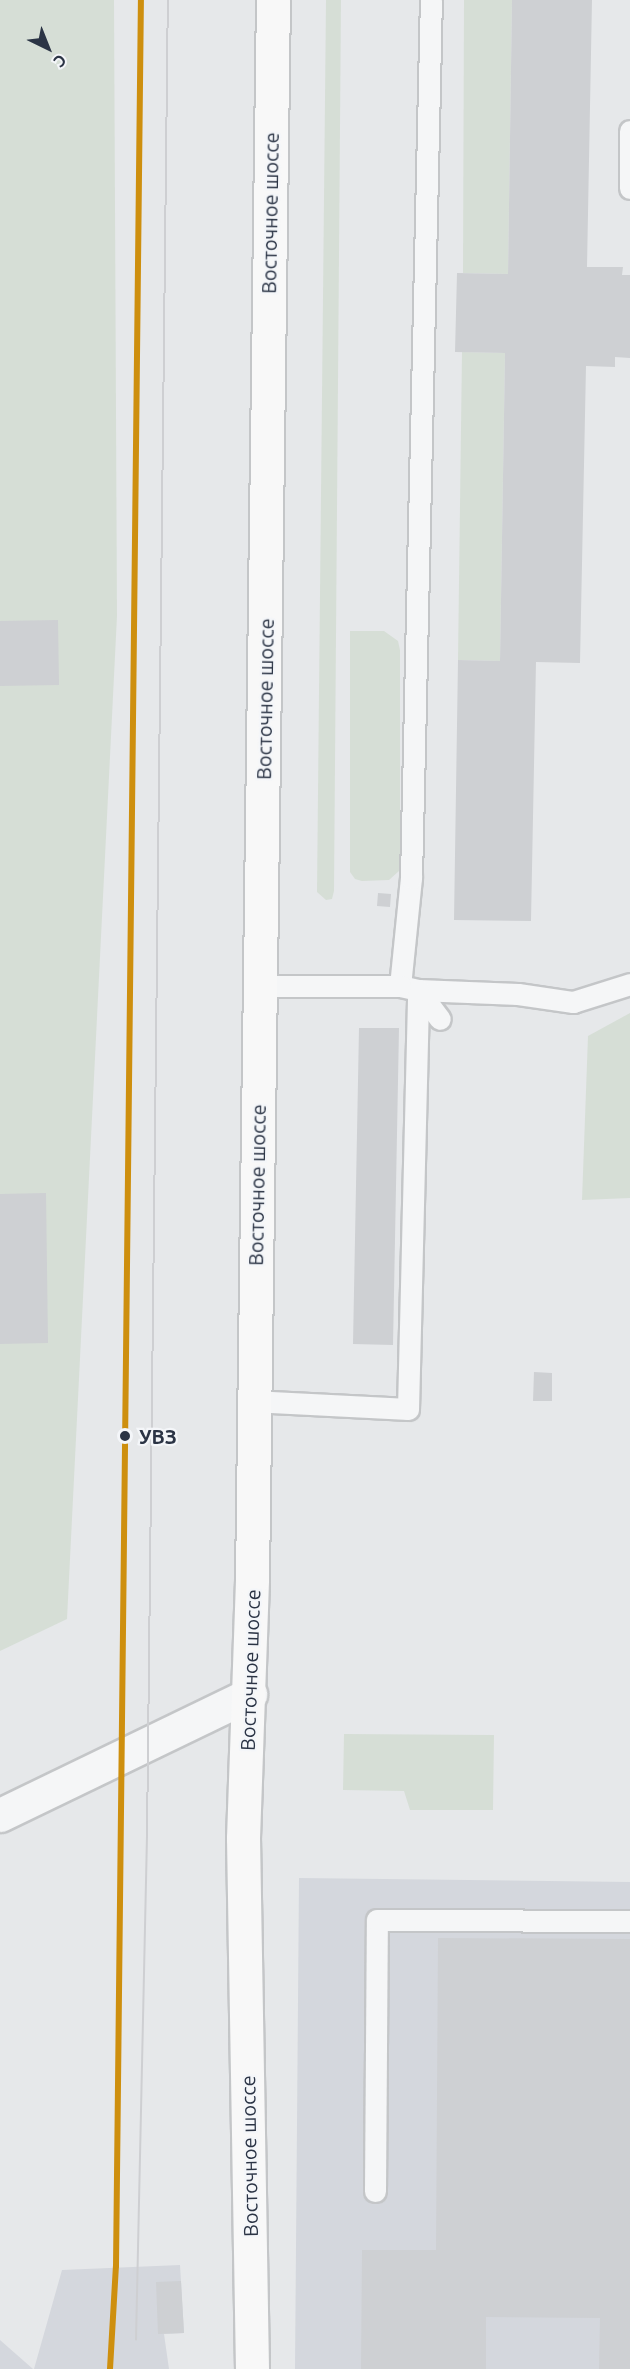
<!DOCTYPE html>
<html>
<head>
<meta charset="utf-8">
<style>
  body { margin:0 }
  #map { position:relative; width:630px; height:2369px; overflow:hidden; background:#e6e8ea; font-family:Ubuntu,sans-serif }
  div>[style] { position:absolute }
  .built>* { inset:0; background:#d4d7dd }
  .green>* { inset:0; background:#d6ded6 }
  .building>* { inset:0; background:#ced0d3 }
  .roads { filter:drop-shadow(2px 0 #c4c6c8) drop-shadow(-2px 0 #c4c6c8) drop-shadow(0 2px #c4c6c8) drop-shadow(0 -2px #c4c6c8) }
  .service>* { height:21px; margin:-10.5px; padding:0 10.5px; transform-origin:10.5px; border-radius:10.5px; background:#f5f6f7 }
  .tertiary>* { height:33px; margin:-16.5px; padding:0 16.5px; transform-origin:16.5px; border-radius:16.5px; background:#f5f6f7 }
  .primary>* { height:33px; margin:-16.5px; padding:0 16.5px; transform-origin:16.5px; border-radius:16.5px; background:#f8f8f8 }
  .tram>* { height:1.5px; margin:-0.75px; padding:0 0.75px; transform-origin:0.75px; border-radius:0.75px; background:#cecfd2 }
  .tram-1>* { height:6px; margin:-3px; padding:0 3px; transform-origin:3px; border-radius:3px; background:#ce8f0e }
  .dots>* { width:16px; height:16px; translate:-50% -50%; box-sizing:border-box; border:3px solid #f4f6f9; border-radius:50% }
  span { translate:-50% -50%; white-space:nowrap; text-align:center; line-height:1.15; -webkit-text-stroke:4.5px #f4f6f9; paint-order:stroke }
  .street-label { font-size:20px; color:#2b3445 }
  .stop-label { font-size:20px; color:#2b3445; font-weight:700 }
  .left { translate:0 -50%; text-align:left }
  .north { position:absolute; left:18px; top:18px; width:60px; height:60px; -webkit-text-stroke:4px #f4f6f9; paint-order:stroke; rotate:137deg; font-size:16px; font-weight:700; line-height:24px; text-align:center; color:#2b3445 }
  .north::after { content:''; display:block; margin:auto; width:21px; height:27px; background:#2b3445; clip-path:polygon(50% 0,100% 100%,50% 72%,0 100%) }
</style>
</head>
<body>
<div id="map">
  <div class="built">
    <div style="clip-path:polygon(299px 1878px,630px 1882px,630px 2369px,295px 2369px)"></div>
    <div style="clip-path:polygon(180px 2265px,184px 2333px,164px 2334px,169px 2369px,34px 2369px,62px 2270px)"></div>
    <div style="clip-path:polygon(0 2340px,33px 2369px,0 2369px)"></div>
  </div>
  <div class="green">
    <div style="clip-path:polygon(0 0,114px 0,117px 616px,67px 1619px,0 1651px)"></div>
    <div style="clip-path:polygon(326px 0,341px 0,334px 891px,332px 899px,326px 900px,317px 892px)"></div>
    <div style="clip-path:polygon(464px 0,512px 0,508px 274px,463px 273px)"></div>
    <div style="clip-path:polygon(462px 352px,505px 353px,500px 661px,458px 660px)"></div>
    <div style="clip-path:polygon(350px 631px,384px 631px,398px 641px,400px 650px,400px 863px,399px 871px,389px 880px,362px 881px,355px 879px,350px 872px)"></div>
    <div style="clip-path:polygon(630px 1013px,630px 1198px,582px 1200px,588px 1036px)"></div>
    <div style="clip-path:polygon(344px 1734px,494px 1735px,493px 1810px,410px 1810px,404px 1791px,343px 1790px)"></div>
  </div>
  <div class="building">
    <div style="clip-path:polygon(512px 0,592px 0,587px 267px,623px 267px,622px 275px,630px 275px,630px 358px,615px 357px,615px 367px,586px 366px,580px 663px,536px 662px,531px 921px,454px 920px,458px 660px,500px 661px,505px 353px,455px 352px,457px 273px,508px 274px)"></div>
    <div style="clip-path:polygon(58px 620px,59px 685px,0 686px,0 621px)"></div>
    <div style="clip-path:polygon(378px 893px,391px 894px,390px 907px,377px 906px)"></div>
    <div style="clip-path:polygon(359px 1028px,399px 1028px,393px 1345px,353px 1344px)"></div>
    <div style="clip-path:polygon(46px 1193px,48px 1343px,0 1344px,0 1194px)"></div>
    <div style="clip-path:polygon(534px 1372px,552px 1373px,552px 1401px,533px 1401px)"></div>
    <div style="clip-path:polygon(438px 1938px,630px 1939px,630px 2369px,599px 2369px,600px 2318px,486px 2317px,486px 2369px,361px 2369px,362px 2250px,436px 2250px)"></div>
    <div style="clip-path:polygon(181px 2281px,184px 2333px,158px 2334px,156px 2282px)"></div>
  </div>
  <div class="roads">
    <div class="service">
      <div style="left:630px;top:131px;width:57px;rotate:90deg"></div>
      <div style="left:400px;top:986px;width:109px;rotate:-84.2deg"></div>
      <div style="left:411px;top:878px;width:878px;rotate:-88.7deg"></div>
      <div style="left:418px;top:990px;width:100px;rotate:2.3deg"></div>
      <div style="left:518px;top:994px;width:56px;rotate:8.3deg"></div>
      <div style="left:573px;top:1002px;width:60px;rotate:-17.5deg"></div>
      <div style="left:418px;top:990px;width:36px;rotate:53deg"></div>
      <div style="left:252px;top:1401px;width:156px;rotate:2.9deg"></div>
      <div style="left:408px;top:1409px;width:419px;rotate:-88.6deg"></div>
      <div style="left:418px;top:990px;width:18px;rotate:-167deg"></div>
      <div style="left:400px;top:986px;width:138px;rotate:180deg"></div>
      <div style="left:375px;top:2191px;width:271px;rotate:-89.6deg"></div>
      <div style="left:377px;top:1920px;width:253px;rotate:0.2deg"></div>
    </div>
    <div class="tertiary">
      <div style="left:0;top:1815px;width:278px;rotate:-25.8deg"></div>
    </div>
    <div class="primary">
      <div style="left:252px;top:2369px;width:531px;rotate:-90.97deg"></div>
      <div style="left:243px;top:1838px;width:259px;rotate:-88deg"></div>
      <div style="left:252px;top:1579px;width:1579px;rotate:-89.24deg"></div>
    </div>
  </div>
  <div class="tram">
    <div style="left:136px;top:2340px;width:503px;rotate:-88.75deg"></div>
    <div style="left:147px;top:1837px;width:1837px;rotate:-89.35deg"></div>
  </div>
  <div class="tram-1">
    <div style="left:110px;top:2369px;width:103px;rotate:-86.7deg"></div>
    <div style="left:116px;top:2266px;width:2266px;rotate:-89.37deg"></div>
  </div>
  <div class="dots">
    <div style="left:125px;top:1436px;background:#2b3445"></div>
  </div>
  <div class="street-label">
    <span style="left:270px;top:213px;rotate:-89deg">Восточное шоссе</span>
    <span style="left:265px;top:699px;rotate:-89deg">Восточное шоссе</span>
    <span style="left:257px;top:1185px;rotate:-89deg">Восточное шоссе</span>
    <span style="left:250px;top:1670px;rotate:-88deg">Восточное шоссе</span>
    <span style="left:249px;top:2156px;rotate:-91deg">Восточное шоссе</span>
  </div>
  <div class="stop-label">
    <span class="left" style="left:139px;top:1436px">УВЗ</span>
  </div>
  <div class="north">С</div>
</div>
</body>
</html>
